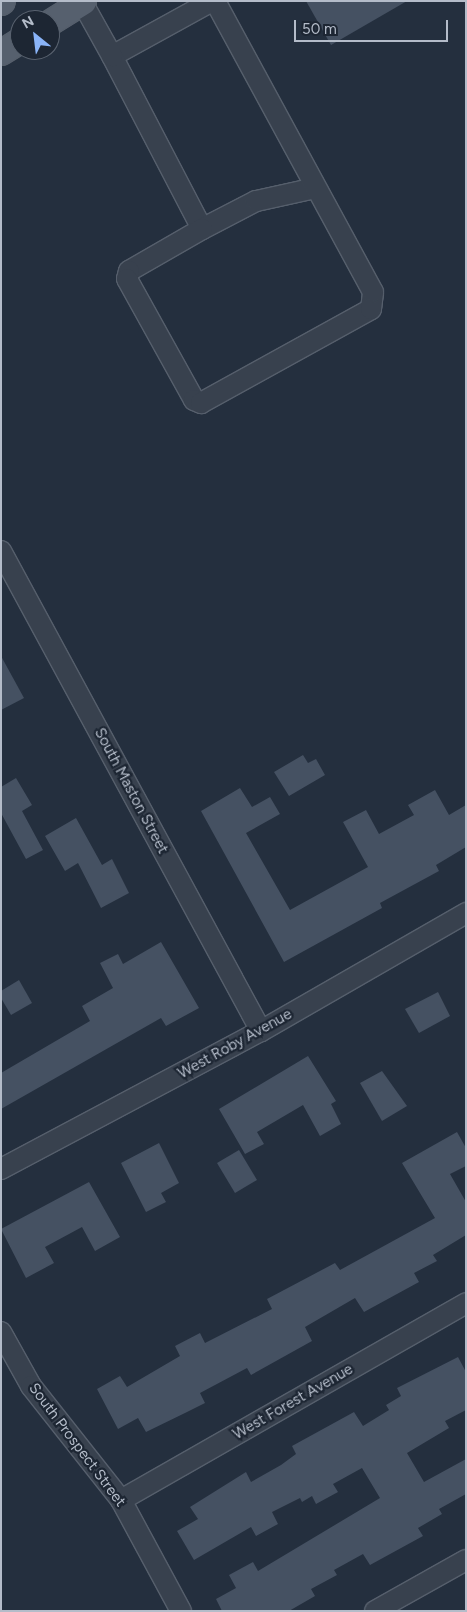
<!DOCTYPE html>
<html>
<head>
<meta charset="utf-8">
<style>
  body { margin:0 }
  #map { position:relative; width:467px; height:1612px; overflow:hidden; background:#242f3e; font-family:Figtree,sans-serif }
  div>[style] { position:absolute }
  .building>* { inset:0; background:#455162 }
  .roads { filter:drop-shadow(1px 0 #565f6c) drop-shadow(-1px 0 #565f6c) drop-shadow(0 1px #565f6c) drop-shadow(0 -1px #565f6c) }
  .minor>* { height:20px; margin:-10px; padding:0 10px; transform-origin:10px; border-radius:10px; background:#38414e }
  .major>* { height:25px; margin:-12.5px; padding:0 12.5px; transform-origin:12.5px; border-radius:12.5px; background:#56606e }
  span { translate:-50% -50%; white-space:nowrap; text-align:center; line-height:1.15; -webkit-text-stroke:4.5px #1d2633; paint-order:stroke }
  .street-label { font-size:15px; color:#b4bcc9 }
  .frame { position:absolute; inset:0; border:2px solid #b4bcc9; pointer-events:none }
  .north { position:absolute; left:10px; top:10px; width:50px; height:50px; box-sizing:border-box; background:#1d2633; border:1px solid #59626f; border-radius:50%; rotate:331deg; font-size:14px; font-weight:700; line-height:20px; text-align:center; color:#b4bcc9 }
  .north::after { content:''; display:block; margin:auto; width:18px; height:22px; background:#8ab4f8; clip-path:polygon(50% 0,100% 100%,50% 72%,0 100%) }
  .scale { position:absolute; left:294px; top:20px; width:154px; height:22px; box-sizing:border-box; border:2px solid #b4bcc9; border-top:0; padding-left:6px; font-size:15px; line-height:18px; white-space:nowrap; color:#b4bcc9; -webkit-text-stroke:4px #1d2633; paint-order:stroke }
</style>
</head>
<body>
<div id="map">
  <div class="building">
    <div style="clip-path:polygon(306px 1px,407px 1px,331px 45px)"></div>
    <div style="clip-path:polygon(1px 656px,24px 698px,1px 710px)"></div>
    <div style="clip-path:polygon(303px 755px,308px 763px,316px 759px,325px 775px,289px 796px,274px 772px)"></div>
    <div style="clip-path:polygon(16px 778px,32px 805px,22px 811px,43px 850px,26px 859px,1px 813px,1px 787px)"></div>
    <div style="clip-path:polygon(240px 788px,252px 807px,270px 797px,280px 814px,246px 833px,290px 910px,368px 867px,343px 822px,366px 810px,379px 834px,414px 815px,408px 805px,435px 790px,449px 815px,466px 805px,466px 847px,436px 865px,439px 871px,380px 903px,382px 908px,284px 962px,201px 811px)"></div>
    <div style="clip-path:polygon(76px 818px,102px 865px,112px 859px,129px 893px,101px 908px,78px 863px,65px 871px,45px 836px)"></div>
    <div style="clip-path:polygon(161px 942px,199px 1008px,166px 1026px,161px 1018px,1px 1109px,1px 1073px,90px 1021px,82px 1006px,113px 988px,100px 963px,118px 954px,123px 964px)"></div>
    <div style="clip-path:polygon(19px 980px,32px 1003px,11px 1015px,1px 998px,1px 991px)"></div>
    <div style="clip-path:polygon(438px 992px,450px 1016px,419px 1033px,405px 1009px)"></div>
    <div style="clip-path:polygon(308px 1056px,336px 1101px,331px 1104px,341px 1124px,320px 1136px,303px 1105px,257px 1132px,264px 1144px,245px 1154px,219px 1109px)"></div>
    <div style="clip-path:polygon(382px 1071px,407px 1106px,382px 1121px,360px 1083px)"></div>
    <div style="clip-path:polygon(457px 1132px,466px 1148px,466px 1166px,450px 1174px,466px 1202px,466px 1235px,433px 1255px,437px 1261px,414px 1273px,419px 1282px,364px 1312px,355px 1298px,305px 1327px,312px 1341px,251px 1375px,247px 1368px,200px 1393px,205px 1403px,185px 1413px,146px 1432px,138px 1418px,118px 1429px,97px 1389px,120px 1376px,127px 1387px,180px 1356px,175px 1346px,200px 1333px,205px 1343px,272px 1309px,267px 1299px,335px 1263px,340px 1270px,435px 1218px,402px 1163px)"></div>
    <div style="clip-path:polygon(159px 1143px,179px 1183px,161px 1193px,166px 1202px,146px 1212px,121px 1163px)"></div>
    <div style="clip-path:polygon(239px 1150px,257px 1180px,235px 1193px,217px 1163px)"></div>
    <div style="clip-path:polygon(89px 1182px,120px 1237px,95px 1251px,82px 1227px,45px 1247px,54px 1263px,26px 1278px,1px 1229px)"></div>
    <div style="clip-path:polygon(458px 1357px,466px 1372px,466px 1410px,445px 1421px,449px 1428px,407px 1453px,424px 1482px,466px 1459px,466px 1494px,439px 1509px,442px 1514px,418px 1528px,423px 1536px,370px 1565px,363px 1554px,334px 1570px,337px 1575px,311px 1589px,315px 1596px,289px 1611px,222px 1611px,216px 1599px,236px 1588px,229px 1575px,253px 1562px,258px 1571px,380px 1498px,362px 1468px,333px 1484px,338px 1492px,316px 1504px,312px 1496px,302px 1502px,300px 1498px,272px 1512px,278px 1524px,256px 1536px,251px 1527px,194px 1560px,177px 1531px,198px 1519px,190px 1507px,246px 1472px,251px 1482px,281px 1465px,296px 1454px,292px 1446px,354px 1412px,363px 1426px,389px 1410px,386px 1405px,401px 1396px,397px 1388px)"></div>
  </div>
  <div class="roads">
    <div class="minor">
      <div style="left:212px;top:1px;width:114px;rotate:151.2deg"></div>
      <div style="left:112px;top:56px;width:195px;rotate:62.5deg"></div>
      <div style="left:202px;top:229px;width:61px;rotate:-27.4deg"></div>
      <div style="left:256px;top:201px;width:60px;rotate:-12.4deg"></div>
      <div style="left:82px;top:2px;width:62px;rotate:60.9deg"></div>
      <div style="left:202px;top:229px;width:84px;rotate:150.1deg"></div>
      <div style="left:129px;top:271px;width:8px;rotate:104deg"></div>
      <div style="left:127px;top:279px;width:138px;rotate:61deg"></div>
      <div style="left:194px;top:400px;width:8px;rotate:23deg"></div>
      <div style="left:201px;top:403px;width:194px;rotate:-28.9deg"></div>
      <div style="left:371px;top:309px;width:17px;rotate:-83deg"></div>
      <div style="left:373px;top:292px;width:331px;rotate:-118.5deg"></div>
      <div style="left:1px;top:551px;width:546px;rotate:61.56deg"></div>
      <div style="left:1px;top:1169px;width:294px;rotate:-28deg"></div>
      <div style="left:261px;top:1031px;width:237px;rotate:-29.9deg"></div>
      <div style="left:1px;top:1332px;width:62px;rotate:60.9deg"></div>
      <div style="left:31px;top:1386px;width:145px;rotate:51.7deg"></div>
      <div style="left:121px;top:1500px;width:126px;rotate:61.6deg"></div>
      <div style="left:121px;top:1500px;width:397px;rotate:-29.7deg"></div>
      <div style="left:375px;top:1611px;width:104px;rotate:-29.3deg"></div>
    </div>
    <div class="major">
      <div style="left:1px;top:2px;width:1px;rotate:-45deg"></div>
      <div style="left:50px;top:22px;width:39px;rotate:-32deg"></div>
      <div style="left:1px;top:52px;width:22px;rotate:-32deg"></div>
    </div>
  </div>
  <div class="street-label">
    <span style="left:131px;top:791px;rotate:62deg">South Maston Street</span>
    <span style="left:235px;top:1044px;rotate:-29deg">West Roby Avenue</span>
    <span style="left:293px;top:1402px;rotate:-30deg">West Forest Avenue</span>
    <span style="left:77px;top:1445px;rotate:53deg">South Prospect Street</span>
  </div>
  <div class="frame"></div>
  <div class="north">N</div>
  <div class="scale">50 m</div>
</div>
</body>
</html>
